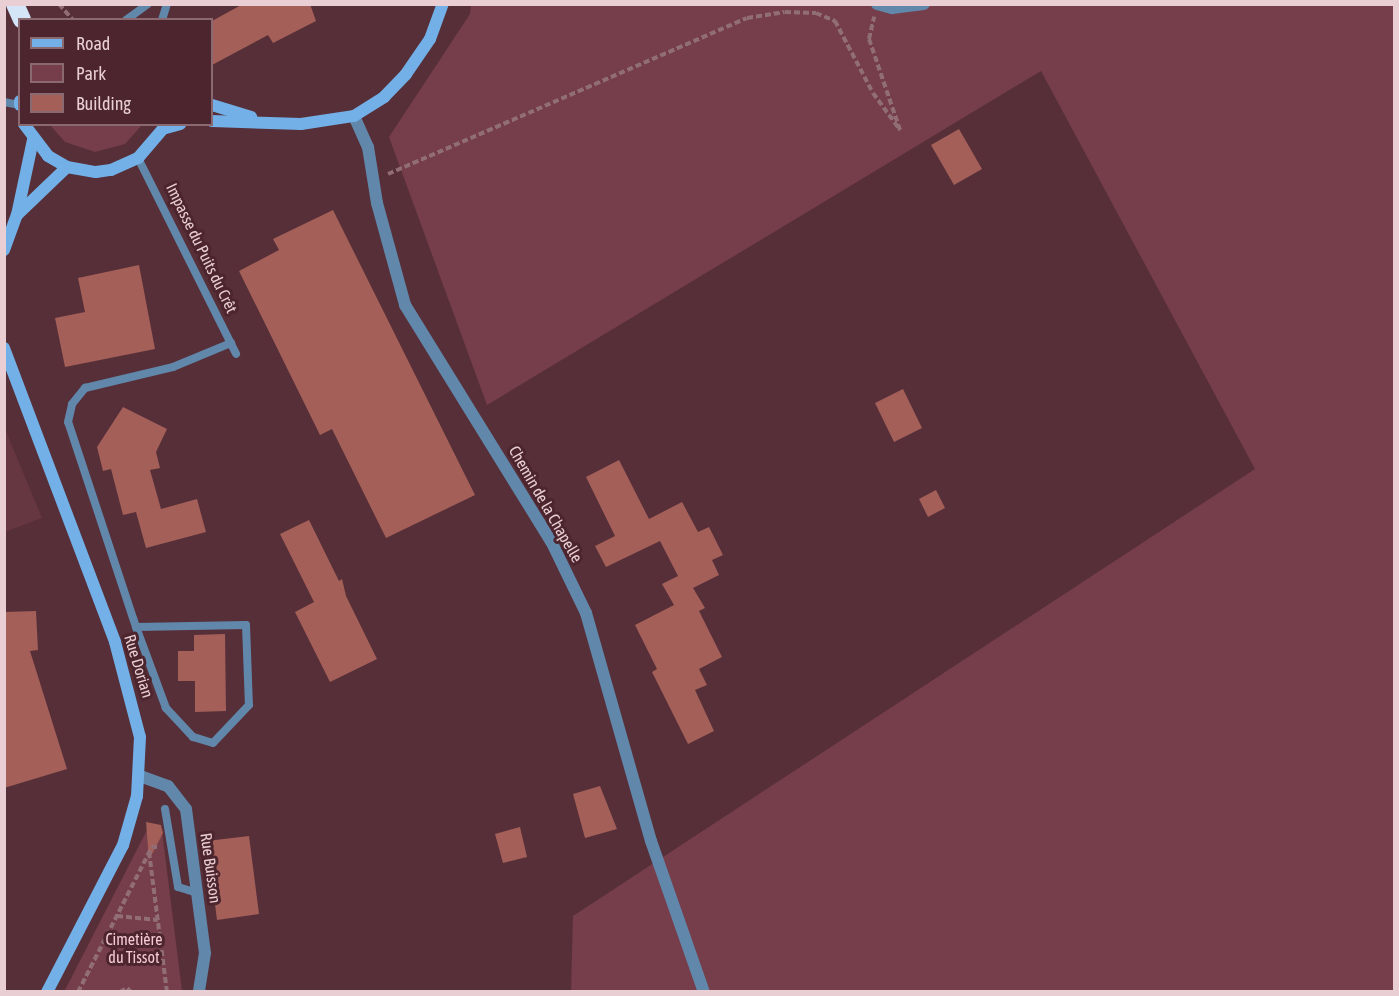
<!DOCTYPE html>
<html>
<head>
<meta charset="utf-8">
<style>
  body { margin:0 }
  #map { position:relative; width:1399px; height:996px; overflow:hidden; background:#572f38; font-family:"Asap Condensed",sans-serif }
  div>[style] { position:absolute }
  .built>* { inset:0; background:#663641 }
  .green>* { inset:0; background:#753e4a }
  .building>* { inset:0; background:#a35f58 }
  .path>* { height:4px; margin-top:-2px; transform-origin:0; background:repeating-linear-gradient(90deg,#916e75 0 6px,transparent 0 9px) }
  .lane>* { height:8px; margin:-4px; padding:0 4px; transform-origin:4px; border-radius:4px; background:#6187aa }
  .street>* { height:12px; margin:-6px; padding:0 6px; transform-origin:6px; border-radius:6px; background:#6187aa }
  .secondary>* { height:12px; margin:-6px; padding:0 6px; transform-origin:6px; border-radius:6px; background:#72b0e7 }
  .highway>* { height:18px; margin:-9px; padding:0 9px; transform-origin:9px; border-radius:9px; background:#d3e5f6 }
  span { translate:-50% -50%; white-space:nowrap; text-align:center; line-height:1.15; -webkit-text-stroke:6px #4c252e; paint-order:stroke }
  .street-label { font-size:16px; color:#e9cfd3 }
  .park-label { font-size:16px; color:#f5ccd3 }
  .frame { position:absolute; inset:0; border:6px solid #e9cfd3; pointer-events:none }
  .legend { position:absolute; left:18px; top:18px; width:195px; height:108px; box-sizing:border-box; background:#4c252e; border:2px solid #8b6970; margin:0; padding:8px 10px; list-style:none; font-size:18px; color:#e9cfd3 }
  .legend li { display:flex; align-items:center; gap:12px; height:30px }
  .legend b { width:30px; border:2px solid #8b6970 }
</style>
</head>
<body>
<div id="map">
  <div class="built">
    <div style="clip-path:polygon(5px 429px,42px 518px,5px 532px,4px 532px)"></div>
  </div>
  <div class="green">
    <div style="clip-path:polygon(471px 5px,1394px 5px,1394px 991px,571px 991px,573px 916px,1255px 469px,1041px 71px,487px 405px,389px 137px,470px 14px)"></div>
    <div style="clip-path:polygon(50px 125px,142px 125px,125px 144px,95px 152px,65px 142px)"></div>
    <div style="clip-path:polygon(147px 830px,162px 831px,182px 991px,64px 992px)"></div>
  </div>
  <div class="building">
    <div style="clip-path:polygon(243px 4px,310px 4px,316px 21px,273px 43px,268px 35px,212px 65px,212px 21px)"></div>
    <div style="clip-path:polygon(959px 129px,982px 169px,954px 185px,931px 145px)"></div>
    <div style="clip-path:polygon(333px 210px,475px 495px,386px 538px,332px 429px,320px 435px,239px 271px,279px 250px,273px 239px)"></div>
    <div style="clip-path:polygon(139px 265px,155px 349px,65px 367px,55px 318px,85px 312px,78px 278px)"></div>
    <div style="clip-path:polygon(903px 389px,922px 428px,894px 442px,875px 403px)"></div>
    <div style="clip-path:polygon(123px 407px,167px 429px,156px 452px,160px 468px,150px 470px,161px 509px,197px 499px,206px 532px,146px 548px,136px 512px,123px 515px,111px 469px,103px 471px,97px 447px)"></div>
    <div style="clip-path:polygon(619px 460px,649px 519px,682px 502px,698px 532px,709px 527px,723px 555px,712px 560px,719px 575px,693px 588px,705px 608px,699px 611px,722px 657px,699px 669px,707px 685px,695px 690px,714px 731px,688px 744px,652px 672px,657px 669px,635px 625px,674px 605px,662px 584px,678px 576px,660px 541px,606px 567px,595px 546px,615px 536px,586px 477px)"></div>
    <div style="clip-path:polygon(936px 490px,945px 508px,928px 517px,919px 499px)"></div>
    <div style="clip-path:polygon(309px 520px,339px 581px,342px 579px,346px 596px,377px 659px,330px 682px,295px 612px,314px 602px,280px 534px)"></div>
    <div style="clip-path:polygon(36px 611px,38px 650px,30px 651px,67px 769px,4px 788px,4px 612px)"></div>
    <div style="clip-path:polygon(225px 634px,226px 711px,195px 712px,195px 681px,178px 681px,178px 651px,194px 651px,194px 635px)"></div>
    <div style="clip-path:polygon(600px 786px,617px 829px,585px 838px,573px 794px)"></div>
    <div style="clip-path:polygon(146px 822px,161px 825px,163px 833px,149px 860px)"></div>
    <div style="clip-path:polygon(520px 827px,527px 857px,503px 863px,495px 834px)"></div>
    <div style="clip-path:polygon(249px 836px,259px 914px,217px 920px,207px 841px)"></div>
  </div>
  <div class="path">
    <div style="left:59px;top:4px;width:21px;rotate:49deg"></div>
    <div style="left:388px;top:174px;width:391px;rotate:-23.5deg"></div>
    <div style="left:747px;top:18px;width:38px;rotate:-9deg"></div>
    <div style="left:785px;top:12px;width:31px;rotate:2deg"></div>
    <div style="left:816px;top:13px;width:21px;rotate:23deg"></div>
    <div style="left:835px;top:21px;width:81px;rotate:62.2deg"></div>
    <div style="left:873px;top:93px;width:46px;rotate:53.9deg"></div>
    <div style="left:900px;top:130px;width:96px;rotate:-108.8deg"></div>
    <div style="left:869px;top:39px;width:23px;rotate:-77deg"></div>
    <div style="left:149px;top:852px;width:141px;rotate:82.7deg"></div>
    <div style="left:117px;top:916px;width:41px;rotate:5.6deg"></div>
    <div style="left:78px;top:992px;width:163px;rotate:-63deg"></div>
    <div style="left:152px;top:847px;width:5px"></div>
    <div style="left:120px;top:992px;width:8px;rotate:-30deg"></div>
    <div style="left:127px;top:988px;width:6px;rotate:45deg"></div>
  </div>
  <div class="lane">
    <div style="left:126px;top:20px;width:27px;rotate:-36deg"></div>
    <div style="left:162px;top:20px;width:17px;rotate:-73deg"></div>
    <div style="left:4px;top:102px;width:15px;rotate:11deg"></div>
    <div style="left:138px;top:158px;width:219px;rotate:63.4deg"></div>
    <div style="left:136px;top:627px;width:110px;rotate:-1deg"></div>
    <div style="left:246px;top:625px;width:80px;rotate:87.9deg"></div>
    <div style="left:249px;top:705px;width:52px;rotate:133.5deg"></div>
    <div style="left:213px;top:743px;width:21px;rotate:-163deg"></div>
    <div style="left:193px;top:737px;width:40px;rotate:-133deg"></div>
    <div style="left:166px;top:708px;width:86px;rotate:-110.3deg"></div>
    <div style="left:136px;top:627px;width:9px;rotate:-108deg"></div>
    <div style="left:133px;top:618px;width:206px;rotate:-108.3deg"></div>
    <div style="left:68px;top:422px;width:18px;rotate:-77deg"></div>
    <div style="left:72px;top:404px;width:21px;rotate:-51deg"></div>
    <div style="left:85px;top:388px;width:90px;rotate:-13.4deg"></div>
    <div style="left:173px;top:367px;width:63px;rotate:-22.5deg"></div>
    <div style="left:165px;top:809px;width:79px;rotate:80.5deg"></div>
    <div style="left:178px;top:887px;width:21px;rotate:17deg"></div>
  </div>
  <div class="street">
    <div style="left:877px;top:4px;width:16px;rotate:15deg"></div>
    <div style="left:892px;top:8px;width:32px;rotate:-7deg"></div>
    <div style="left:354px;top:116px;width:34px;rotate:66deg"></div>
    <div style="left:368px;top:147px;width:57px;rotate:80.9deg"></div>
    <div style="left:377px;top:203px;width:106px;rotate:74.6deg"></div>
    <div style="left:405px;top:305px;width:278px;rotate:58.3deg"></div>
    <div style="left:551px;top:541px;width:80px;rotate:64.1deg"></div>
    <div style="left:586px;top:613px;width:237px;rotate:74.1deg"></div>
    <div style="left:651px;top:841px;width:160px;rotate:70.7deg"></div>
    <div style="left:140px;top:776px;width:30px;rotate:20deg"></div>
    <div style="left:168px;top:786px;width:29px;rotate:52deg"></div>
    <div style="left:186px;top:809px;width:145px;rotate:82.5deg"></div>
    <div style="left:205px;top:953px;width:39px;rotate:99deg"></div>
  </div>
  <div class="secondary">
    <div style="left:20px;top:101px;width:4px;rotate:90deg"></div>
    <div style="left:212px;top:105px;width:41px;rotate:17.1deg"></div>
    <div style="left:212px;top:121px;width:89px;rotate:1.9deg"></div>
    <div style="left:301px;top:124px;width:54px;rotate:-8.6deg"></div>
    <div style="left:354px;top:116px;width:36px;rotate:-32deg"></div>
    <div style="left:384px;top:97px;width:32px;rotate:-46deg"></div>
    <div style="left:406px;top:74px;width:42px;rotate:-55.6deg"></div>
    <div style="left:430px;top:39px;width:37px;rotate:-70deg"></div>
    <div style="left:24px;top:124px;width:40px;rotate:53deg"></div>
    <div style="left:48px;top:156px;width:22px;rotate:30deg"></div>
    <div style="left:67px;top:167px;width:29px;rotate:10deg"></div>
    <div style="left:96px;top:172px;width:15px;rotate:-8deg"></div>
    <div style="left:111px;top:170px;width:30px;rotate:-24deg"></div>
    <div style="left:138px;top:158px;width:45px;rotate:-49.5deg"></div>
    <div style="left:166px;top:128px;width:15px;rotate:-16deg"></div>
    <div style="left:17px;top:215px;width:69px;rotate:-43.8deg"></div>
    <div style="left:4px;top:250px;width:37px;rotate:-70deg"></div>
    <div style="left:17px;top:215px;width:77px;rotate:-78deg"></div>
    <div style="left:4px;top:348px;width:314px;rotate:69.3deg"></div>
    <div style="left:115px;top:642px;width:98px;rotate:75.3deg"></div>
    <div style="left:140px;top:737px;width:59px;rotate:92.9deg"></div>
    <div style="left:137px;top:796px;width:51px;rotate:105.9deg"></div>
    <div style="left:123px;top:845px;width:165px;rotate:117.3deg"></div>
  </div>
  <div class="highway">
    <div style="left:15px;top:4px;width:17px;rotate:66deg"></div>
  </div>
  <div class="street-label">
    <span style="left:202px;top:248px;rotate:64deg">Impasse du Puits du Crêt</span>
    <span style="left:546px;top:504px;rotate:60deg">Chemin de la Chapelle</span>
    <span style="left:139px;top:666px;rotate:73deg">Rue Dorian</span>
    <span style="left:211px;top:868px;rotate:82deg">Rue Buisson</span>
  </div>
  <div class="park-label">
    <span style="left:134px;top:948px">Cimetière<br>du Tissot</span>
  </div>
  <div class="frame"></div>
  <ul class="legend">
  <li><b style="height:8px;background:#72b0e7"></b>Road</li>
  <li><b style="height:16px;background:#753e4a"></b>Park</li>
  <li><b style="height:16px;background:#a35f58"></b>Building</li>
  </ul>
</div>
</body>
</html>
